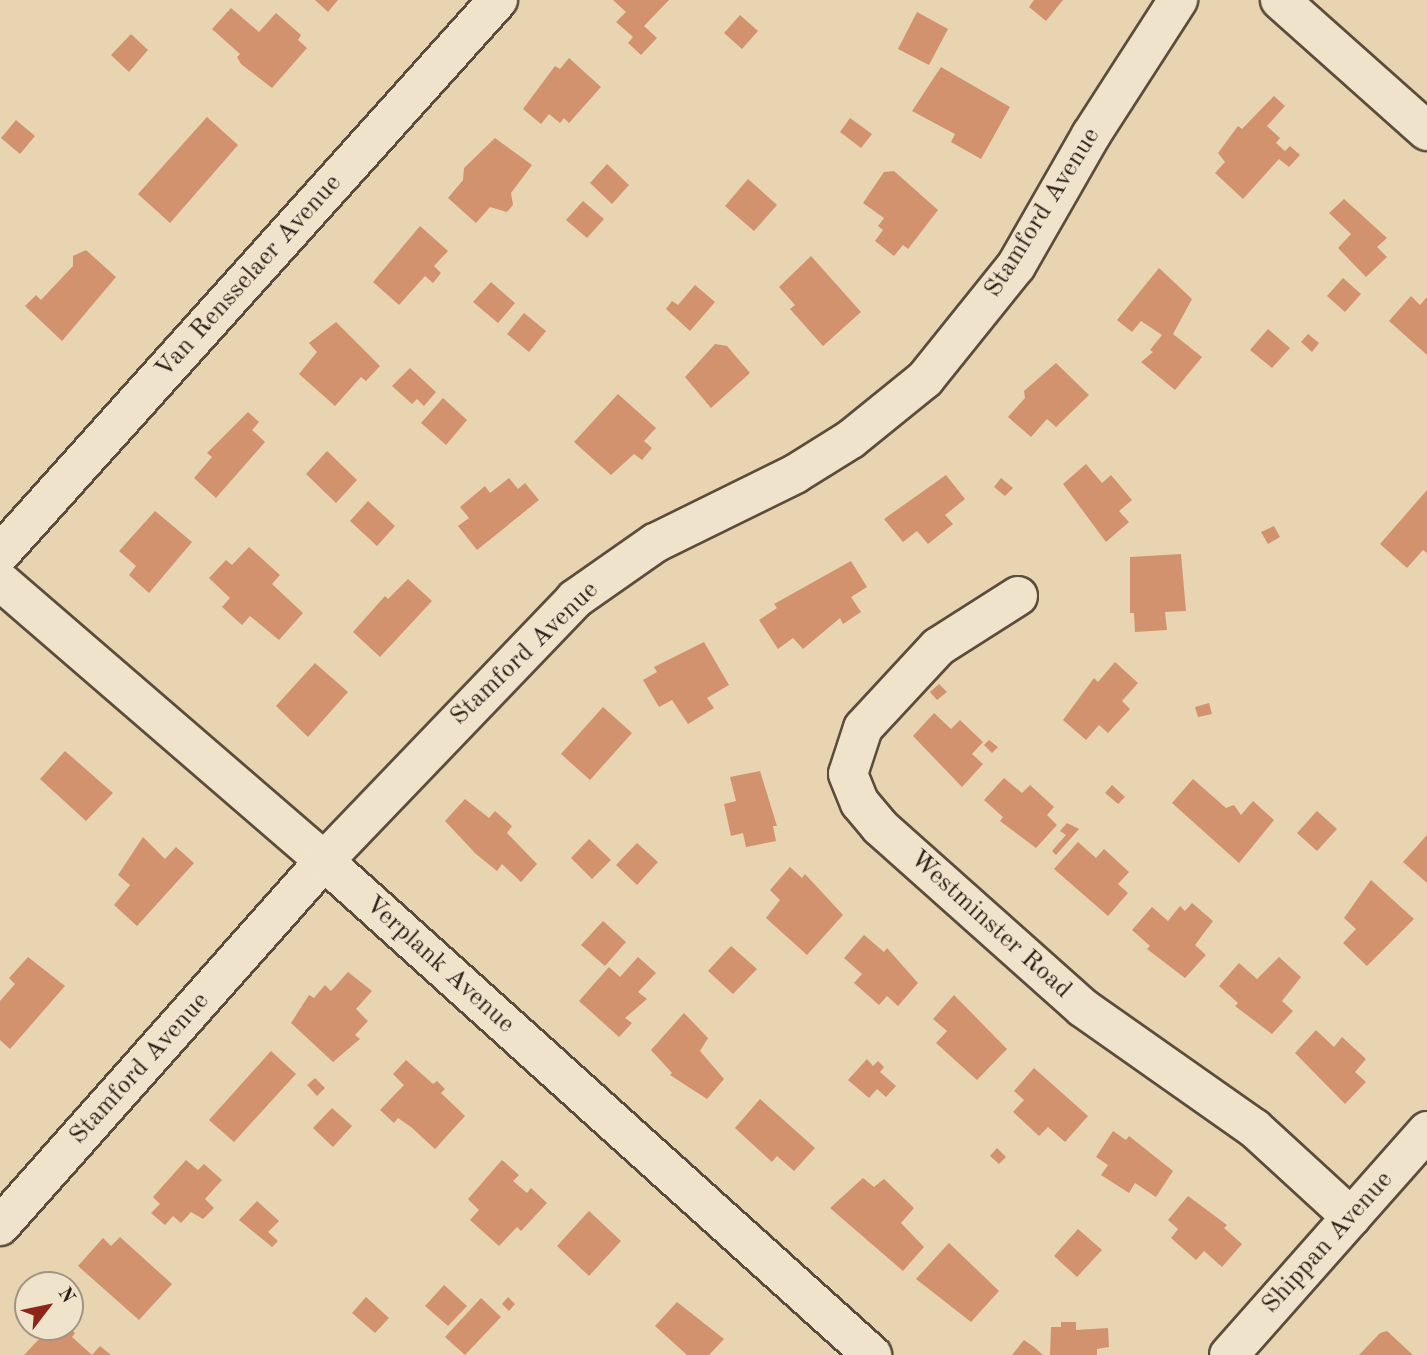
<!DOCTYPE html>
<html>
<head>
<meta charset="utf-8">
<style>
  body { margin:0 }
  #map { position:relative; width:1427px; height:1355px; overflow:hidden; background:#e8d4b1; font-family:"Old Standard TT",serif }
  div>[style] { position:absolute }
  .building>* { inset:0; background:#d2926e }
  .roads { filter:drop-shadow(2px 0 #5c4c3b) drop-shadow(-2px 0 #5c4c3b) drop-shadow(0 2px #5c4c3b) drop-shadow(0 -2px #5c4c3b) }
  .minor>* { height:38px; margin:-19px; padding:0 19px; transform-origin:19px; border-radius:19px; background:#f0e3cc }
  span { translate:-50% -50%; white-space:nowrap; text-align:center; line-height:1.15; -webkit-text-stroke:5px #f0e3cc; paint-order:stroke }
  .street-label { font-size:26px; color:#2d1e14 }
  .north { position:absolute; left:14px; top:1271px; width:70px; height:70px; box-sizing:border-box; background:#f0e3cc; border:2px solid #a29482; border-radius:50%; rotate:58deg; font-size:19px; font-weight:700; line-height:28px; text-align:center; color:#2d1e14 }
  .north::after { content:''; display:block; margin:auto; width:24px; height:32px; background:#8f2418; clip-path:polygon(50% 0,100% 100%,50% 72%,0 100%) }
</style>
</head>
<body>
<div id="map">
  <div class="building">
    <div style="clip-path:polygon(315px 0,338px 0,328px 12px)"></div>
    <div style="clip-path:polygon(613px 0,669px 0,644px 26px,657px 38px,641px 55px,628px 43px,633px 37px,616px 22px,626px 12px)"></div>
    <div style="clip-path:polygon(1034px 0,1063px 0,1046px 21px,1029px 7px)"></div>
    <div style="clip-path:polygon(231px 8px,259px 32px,276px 13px,301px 35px,298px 40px,307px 48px,272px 88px,241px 64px,237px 57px,240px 54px,212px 29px)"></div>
    <div style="clip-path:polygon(917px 12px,948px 29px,929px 65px,898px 49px)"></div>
    <div style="clip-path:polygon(740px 15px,758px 31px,742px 49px,724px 33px)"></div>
    <div style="clip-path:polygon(131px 34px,148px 50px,129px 72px,111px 55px)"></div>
    <div style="clip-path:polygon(569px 58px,601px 87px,569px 123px,564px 118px,560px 123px,549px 114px,541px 124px,523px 109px,555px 66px,560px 69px)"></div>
    <div style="clip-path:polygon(941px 67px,1010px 107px,981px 159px,951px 142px,955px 134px,912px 111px)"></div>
    <div style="clip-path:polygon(1274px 96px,1285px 106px,1267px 126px,1280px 138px,1276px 143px,1285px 151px,1290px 146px,1300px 155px,1289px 167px,1279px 159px,1243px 199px,1215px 173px,1225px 162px,1218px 153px,1238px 126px,1242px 129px)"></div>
    <div style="clip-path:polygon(207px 117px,238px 145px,170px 223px,138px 194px)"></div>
    <div style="clip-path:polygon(850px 118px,872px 134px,861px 148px,840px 132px)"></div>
    <div style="clip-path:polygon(16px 120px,35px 136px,20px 154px,1px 138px)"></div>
    <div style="clip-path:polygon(495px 138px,532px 165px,511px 193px,513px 205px,507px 212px,490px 207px,476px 223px,448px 198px,463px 180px,464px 168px)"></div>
    <div style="clip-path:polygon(607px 164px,629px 185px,612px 204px,590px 183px)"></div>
    <div style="clip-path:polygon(894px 171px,938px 210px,908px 249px,903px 245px,894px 256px,875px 241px,883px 230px,878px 226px,884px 218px,863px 203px,884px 172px)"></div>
    <div style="clip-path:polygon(748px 179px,777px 205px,754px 231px,725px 206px)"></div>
    <div style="clip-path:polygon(1344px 199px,1387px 238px,1377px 247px,1387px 257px,1366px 277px,1338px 248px,1351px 234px,1329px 213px)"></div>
    <div style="clip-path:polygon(583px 201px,604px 219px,587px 238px,566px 220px)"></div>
    <div style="clip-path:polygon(420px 226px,448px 251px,434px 266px,441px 273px,433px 283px,425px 276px,399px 305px,373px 282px)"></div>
    <div style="clip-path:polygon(86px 250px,116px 277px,62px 341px,25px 306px,36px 295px,41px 300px,73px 266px,73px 256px)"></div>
    <div style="clip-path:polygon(811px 256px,861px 312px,823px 346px,790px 309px,795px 305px,779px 287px)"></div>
    <div style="clip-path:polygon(1159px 268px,1192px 299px,1173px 334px,1202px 357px,1175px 390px,1141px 362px,1153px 352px,1150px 350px,1162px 335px,1141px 321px,1132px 332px,1117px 320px)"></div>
    <div style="clip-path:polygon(1343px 278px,1361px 294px,1345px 312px,1327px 296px)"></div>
    <div style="clip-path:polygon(491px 282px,515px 303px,498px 323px,473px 302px)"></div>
    <div style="clip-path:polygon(695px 285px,715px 302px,690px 331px,666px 309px,672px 301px,678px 305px)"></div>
    <div style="clip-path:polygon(1411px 296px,1420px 305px,1427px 297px,1427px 355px,1389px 321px)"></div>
    <div style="clip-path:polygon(524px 313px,546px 331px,529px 352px,507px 334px)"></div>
    <div style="clip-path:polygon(336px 322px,380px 366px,366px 381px,361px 377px,335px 406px,299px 374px,317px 352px,309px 343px)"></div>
    <div style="clip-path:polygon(1268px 329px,1290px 348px,1272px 368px,1250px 350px)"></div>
    <div style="clip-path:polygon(1308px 334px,1319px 343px,1312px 352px,1301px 342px)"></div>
    <div style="clip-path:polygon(715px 344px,727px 346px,750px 373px,711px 408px,685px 377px)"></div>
    <div style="clip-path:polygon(1056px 363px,1089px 395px,1056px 427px,1047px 419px,1031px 437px,1008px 417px,1025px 398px,1024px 391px)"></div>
    <div style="clip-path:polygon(410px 368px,436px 392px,424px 406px,417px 399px,412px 404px,392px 386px)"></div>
    <div style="clip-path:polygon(618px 394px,656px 428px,644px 441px,652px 448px,642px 460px,634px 454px,611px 475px,574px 442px)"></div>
    <div style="clip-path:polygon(443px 398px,467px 420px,446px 445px,421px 423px)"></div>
    <div style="clip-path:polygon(248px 412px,259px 422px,252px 430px,265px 442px,216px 498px,194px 478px,212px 457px,207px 453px)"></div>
    <div style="clip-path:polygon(327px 451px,357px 480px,336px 503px,306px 474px)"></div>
    <div style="clip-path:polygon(1086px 464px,1102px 483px,1111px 475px,1132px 500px,1119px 511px,1129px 522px,1106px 542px,1063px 484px)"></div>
    <div style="clip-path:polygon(946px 475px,965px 499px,945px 515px,953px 524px,928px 544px,917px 531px,903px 542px,884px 519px)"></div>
    <div style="clip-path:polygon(509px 478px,518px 489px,525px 483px,539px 500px,477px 550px,458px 526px,469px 518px,460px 507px,485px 486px,490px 493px)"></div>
    <div style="clip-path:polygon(1001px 478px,1013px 488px,1005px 496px,994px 487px)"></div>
    <div style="clip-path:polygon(1427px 490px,1427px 553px,1423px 550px,1407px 568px,1380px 544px)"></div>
    <div style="clip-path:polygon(368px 501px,395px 526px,377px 546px,350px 521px)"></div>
    <div style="clip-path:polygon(155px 511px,192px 542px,149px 593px,129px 575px,136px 566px,119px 551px)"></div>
    <div style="clip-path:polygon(1274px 526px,1280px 537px,1268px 544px,1261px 532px)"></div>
    <div style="clip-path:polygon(249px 547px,280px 575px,272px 584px,303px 613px,279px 640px,250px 616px,242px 625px,222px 607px,230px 598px,209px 578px,226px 560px,232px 565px)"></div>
    <div style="clip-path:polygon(1181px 554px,1186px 611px,1165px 612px,1167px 630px,1135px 632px,1134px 613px,1130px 613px,1130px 557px)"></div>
    <div style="clip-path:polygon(851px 561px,867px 587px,851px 597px,861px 612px,843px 624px,840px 618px,803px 649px,793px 638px,778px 649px,759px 620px,777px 608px,774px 604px)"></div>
    <div style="clip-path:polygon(408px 579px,432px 601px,380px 657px,353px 632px,385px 596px,388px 599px)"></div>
    <div style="clip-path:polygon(704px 642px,729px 685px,707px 698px,714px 708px,688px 724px,672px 700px,659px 707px,643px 680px,657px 672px,654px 667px)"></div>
    <div style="clip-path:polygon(1115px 662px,1138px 683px,1122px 701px,1130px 709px,1108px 733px,1099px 725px,1086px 740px,1063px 720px,1094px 678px,1098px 682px)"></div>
    <div style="clip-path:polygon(315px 663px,348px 692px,308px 737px,276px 706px)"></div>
    <div style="clip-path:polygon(939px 684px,947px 692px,937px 700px,930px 692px)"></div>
    <div style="clip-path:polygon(1209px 703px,1212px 714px,1198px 717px,1195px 707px)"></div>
    <div style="clip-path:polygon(603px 707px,632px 733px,590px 780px,561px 754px)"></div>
    <div style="clip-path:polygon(934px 713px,951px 729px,960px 720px,983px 742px,972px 754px,983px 764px,962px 787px,913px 736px)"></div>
    <div style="clip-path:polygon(989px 740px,998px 747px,992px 753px,984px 745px)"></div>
    <div style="clip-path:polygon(65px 751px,113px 793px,86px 821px,40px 779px)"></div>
    <div style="clip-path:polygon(760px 771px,777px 826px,773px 826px,776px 841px,746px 847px,743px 833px,731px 836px,724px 804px,736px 801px,730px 777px)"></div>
    <div style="clip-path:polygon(1004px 778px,1022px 793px,1030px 785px,1054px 807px,1047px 815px,1057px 825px,1036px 848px,1000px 821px,1003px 817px,984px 800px)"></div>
    <div style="clip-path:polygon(1193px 779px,1226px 808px,1234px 805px,1241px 815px,1253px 801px,1274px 820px,1239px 863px,1172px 803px)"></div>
    <div style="clip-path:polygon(1112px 785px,1125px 797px,1118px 804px,1105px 793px)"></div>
    <div style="clip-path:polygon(465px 799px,489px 818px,495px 811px,512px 826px,507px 833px,537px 864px,521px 882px,502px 864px,497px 871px,476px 854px,445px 821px)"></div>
    <div style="clip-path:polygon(1317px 811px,1337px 829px,1317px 851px,1297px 833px)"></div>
    <div style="clip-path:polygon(1067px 823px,1079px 829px,1056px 855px,1052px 851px,1066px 835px,1060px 831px)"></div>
    <div style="clip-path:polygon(1427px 835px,1427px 883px,1403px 862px)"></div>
    <div style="clip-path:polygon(143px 837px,165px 859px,176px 847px,194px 863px,137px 926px,114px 905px,130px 885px,118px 875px)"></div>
    <div style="clip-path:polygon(589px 839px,611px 860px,592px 879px,571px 858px)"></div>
    <div style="clip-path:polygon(1078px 842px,1096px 858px,1104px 849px,1129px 872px,1118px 884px,1128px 893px,1108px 916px,1054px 869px)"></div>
    <div style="clip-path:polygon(637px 843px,658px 862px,637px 885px,616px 865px)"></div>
    <div style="clip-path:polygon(790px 867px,802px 878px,805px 874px,843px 915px,807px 955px,766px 918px,780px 900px,770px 890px)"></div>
    <div style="clip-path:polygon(1371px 880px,1414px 919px,1367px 966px,1343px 943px,1356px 929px,1344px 918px)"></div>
    <div style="clip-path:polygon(1192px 903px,1213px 921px,1195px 945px,1206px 955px,1185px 978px,1147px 949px,1150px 946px,1132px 930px,1152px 907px,1168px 921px,1180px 906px,1185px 911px)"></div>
    <div style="clip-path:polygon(603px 921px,626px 942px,605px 966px,581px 945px)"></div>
    <div style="clip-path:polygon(864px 935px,884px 952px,887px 948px,918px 983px,898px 1006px,887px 996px,879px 1005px,854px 983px,862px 974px,844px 958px)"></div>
    <div style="clip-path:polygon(731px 946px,757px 969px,733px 994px,708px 971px)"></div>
    <div style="clip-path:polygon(28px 957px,65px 986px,10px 1049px,0 1040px,0 1001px,15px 984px,9px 978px)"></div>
    <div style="clip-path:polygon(638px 957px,656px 973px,638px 992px,647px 999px,625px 1018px,632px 1023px,619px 1037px,579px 1001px,609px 967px,620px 977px)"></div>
    <div style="clip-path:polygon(1279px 957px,1301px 977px,1282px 1001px,1293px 1011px,1272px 1034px,1235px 1006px,1238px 1003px,1219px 986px,1239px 963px,1257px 979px)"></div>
    <div style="clip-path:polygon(348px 972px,372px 991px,356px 1009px,368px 1021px,355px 1035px,360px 1039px,333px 1062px,291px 1023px,309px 995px,314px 998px,325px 985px,331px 991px)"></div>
    <div style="clip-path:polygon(954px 995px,1007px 1049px,977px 1080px,936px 1043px,947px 1031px,933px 1019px)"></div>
    <div style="clip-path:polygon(684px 1013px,708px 1038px,700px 1051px,724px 1079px,707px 1099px,670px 1075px,672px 1073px,651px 1050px)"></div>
    <div style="clip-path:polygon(1316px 1030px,1334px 1047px,1342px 1037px,1366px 1059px,1355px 1072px,1366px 1082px,1345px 1104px,1295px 1053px)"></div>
    <div style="clip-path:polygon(271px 1051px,296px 1074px,234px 1142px,209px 1120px)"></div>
    <div style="clip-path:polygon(867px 1059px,873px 1066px,878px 1061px,884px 1067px,880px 1072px,896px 1086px,886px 1097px,877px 1089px,869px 1098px,848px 1080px)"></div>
    <div style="clip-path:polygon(406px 1060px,433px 1084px,437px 1081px,445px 1089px,441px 1093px,465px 1116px,435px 1149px,411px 1127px,398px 1118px,394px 1123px,380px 1110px,404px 1085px,393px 1074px)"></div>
    <div style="clip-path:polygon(1034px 1068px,1088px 1116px,1065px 1142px,1048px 1127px,1039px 1136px,1013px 1112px,1024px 1100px,1014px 1091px)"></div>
    <div style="clip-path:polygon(315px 1078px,325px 1088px,317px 1096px,307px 1085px)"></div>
    <div style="clip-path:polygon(760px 1099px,815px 1148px,794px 1171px,777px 1156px,772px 1162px,735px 1128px)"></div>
    <div style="clip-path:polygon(332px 1108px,352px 1126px,333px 1147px,313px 1128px)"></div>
    <div style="clip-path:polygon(1113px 1131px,1126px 1140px,1129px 1136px,1173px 1171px,1156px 1197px,1135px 1183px,1129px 1193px,1101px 1175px,1108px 1165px,1096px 1157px)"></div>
    <div style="clip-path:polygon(997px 1148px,1006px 1157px,999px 1164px,990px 1156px)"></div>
    <div style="clip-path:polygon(186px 1160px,198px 1170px,204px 1164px,222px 1180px,205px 1199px,214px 1208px,203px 1219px,191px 1212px,181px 1223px,173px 1216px,165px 1225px,151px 1213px,160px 1204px,153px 1197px)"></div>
    <div style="clip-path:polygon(502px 1160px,519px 1175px,513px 1181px,527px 1193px,531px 1188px,547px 1203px,521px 1231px,517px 1227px,499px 1246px,470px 1220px,479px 1210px,468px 1199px)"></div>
    <div style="clip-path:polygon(863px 1178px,874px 1187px,884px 1179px,914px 1208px,901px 1223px,924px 1247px,903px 1271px,830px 1208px)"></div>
    <div style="clip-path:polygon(1188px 1196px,1227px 1225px,1224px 1228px,1242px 1244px,1222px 1267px,1204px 1251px,1196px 1260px,1171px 1238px,1178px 1229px,1168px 1220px)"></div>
    <div style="clip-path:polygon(257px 1201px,279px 1221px,268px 1232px,278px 1241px,272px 1247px,239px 1220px)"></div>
    <div style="clip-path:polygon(589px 1211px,621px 1241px,589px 1276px,557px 1246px)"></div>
    <div style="clip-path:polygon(1078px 1229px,1102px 1250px,1077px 1277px,1054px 1256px)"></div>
    <div style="clip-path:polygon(120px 1237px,172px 1284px,139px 1320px,78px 1266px,103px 1238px,111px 1246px)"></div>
    <div style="clip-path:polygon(949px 1243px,999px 1291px,971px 1322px,916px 1279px)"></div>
    <div style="clip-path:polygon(444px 1285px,467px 1306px,448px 1326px,425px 1306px)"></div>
    <div style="clip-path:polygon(366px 1297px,389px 1318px,375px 1333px,352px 1313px)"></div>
    <div style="clip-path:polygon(508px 1297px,515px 1304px,509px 1311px,502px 1304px)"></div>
    <div style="clip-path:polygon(481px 1298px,501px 1317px,465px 1355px,445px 1337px)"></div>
    <div style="clip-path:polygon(677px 1302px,724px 1339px,709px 1355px,687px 1355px,655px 1326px)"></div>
    <div style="clip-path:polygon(1061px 1322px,1076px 1322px,1076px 1330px,1108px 1328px,1109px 1347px,1097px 1349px,1097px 1355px,1050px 1355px,1051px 1327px,1061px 1327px)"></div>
    <div style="clip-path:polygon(39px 1327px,69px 1327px,75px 1333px,72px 1337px,92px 1355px,24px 1355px,39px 1339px,33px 1333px)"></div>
    <div style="clip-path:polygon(1387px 1331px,1413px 1355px,1359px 1355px,1380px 1333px)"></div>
    <div style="clip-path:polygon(1024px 1340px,1034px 1347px,1043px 1355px,1012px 1355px)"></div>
    <div style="clip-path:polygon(100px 1346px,111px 1355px,92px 1355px)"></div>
  </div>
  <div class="roads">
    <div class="minor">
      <div style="left:1280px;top:0;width:197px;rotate:41.7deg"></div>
      <div style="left:0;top:554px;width:745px;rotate:-48.05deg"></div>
      <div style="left:0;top:581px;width:428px;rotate:40.8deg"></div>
      <div style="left:324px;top:861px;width:738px;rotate:42.03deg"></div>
      <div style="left:1018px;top:596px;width:95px;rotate:147.5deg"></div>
      <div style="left:938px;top:647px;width:110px;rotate:132.8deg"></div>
      <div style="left:863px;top:728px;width:48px;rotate:108.1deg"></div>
      <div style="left:848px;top:774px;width:31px;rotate:68deg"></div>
      <div style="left:860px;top:803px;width:31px;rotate:50deg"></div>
      <div style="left:880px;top:827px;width:272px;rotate:41.7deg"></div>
      <div style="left:1083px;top:1008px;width:209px;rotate:35.1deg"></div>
      <div style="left:1254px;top:1128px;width:132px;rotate:42.5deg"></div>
      <div style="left:0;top:1226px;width:488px;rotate:-48.4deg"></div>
      <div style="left:324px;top:861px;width:363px;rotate:-46.2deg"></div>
      <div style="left:575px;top:599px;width:98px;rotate:-35deg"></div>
      <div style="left:655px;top:543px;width:156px;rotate:-26.2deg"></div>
      <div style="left:795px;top:474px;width:66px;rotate:-32deg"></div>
      <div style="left:851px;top:439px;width:95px;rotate:-39deg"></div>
      <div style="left:925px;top:379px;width:145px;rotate:-51.2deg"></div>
      <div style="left:1016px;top:266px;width:151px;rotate:-60.2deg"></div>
      <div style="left:1091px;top:135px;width:161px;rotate:-57.2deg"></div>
      <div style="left:1229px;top:1355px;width:299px;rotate:-48.5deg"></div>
    </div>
  </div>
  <div class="street-label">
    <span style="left:1043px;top:213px;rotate:-58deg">Stamford Avenue</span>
    <span style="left:249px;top:277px;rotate:-48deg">Van Rensselaer Avenue</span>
    <span style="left:525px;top:654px;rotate:-44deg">Stamford Avenue</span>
    <span style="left:990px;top:925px;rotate:42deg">Westminster Road</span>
    <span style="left:439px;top:965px;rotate:42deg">Verplank Avenue</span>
    <span style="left:140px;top:1069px;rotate:-48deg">Stamford Avenue</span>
    <span style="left:1328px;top:1243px;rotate:-48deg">Shippan Avenue</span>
  </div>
  <div class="north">N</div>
</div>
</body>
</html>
